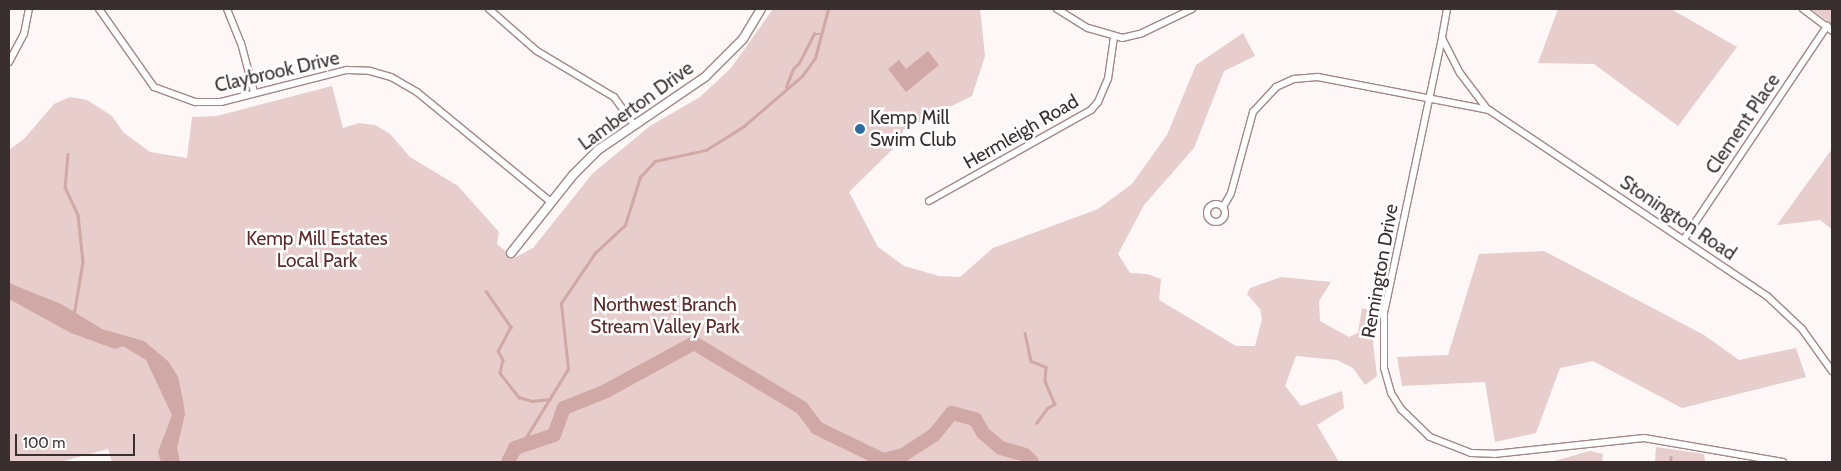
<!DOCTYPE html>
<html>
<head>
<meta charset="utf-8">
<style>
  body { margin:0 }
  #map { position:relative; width:1841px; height:471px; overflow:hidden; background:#fdf7f7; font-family:Cabin,sans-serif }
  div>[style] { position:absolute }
  .green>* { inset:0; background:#e7cdcb }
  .water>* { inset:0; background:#d0a8a5 }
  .stream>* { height:2.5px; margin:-1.25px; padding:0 1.25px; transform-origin:1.25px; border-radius:1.25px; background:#d0a8a5 }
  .river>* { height:14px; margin:-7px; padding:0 7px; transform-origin:7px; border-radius:7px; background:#d0a8a5 }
  .roads { filter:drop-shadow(1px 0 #a18886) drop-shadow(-1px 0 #a18886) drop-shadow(0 1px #a18886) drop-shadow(0 -1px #a18886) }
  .minor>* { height:6px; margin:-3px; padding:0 3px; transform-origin:3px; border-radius:3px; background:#fff }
  .minor>.ring { margin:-3px; padding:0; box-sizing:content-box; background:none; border:6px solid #fff; border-radius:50% }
  .tertiary>* { height:8px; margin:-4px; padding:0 4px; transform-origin:4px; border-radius:4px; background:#fff }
  .dots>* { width:14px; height:14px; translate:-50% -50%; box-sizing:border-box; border:2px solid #fff; border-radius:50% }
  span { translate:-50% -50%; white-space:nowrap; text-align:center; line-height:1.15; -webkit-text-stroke:5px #fff; paint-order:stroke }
  .street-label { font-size:19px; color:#3a2f2f }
  .poi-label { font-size:19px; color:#3a2f2f }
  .left { translate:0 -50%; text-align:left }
  .park-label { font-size:19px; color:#5e2a29 }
  .frame { position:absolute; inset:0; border:10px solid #3a2f2f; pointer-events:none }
  .scale { position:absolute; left:15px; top:434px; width:120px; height:22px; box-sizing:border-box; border:2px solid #3a2f2f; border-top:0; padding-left:6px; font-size:15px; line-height:18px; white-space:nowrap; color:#3a2f2f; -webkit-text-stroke:4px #fff; paint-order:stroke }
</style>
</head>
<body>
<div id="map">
  <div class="green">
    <div style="clip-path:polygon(773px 9px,980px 9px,985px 56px,972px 96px,903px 130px,902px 140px,849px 192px,878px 247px,904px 266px,939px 276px,960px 277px,993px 248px,1098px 209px,1132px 184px,1167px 135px,1196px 65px,1243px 33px,1255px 56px,1224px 71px,1194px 148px,1144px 205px,1118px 254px,1130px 273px,1147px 274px,1161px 279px,1159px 300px,1236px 346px,1255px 346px,1262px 319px,1260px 309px,1247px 294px,1250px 288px,1281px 277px,1331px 282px,1319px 301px,1320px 321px,1349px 337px,1358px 333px,1362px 308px,1379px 313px,1373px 343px,1377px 376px,1365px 385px,1353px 368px,1337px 360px,1296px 356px,1285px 386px,1301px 406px,1342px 391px,1344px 408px,1317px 425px,1339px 462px,112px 462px,108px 449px,60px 462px,9px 462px,9px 150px,24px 139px,54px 104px,70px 97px,87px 100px,112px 116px,123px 132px,150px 152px,187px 158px,192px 117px,217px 116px,332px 86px,343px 128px,359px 123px,375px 125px,390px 134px,410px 157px,458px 186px,499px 232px,497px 244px,514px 258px,533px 248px,593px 173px,650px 126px,700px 97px,731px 68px)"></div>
    <div style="clip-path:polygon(1558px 9px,1671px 9px,1737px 47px,1678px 126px,1594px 64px,1538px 63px)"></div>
    <div style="clip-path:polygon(1811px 9px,1832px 9px,1832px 24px)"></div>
    <div style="clip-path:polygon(1832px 149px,1832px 229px,1820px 220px,1777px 225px)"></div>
    <div style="clip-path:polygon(1544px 251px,1704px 335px,1739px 360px,1796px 348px,1806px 377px,1682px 408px,1593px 361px,1560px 368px,1536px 433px,1495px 442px,1485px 382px,1402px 386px,1397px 357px,1448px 355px,1479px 254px)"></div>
    <div style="clip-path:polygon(1656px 447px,1704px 454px,1705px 462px,1655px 462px)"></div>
    <div style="clip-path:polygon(1590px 451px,1603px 454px,1602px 462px,1551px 462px)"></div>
  </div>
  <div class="water">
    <div style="clip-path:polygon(928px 51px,939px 65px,906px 92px,888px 69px,899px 60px,906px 69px)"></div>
    <div style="clip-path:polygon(9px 283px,61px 304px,102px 329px,144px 341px,169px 362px,178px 377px,183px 400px,185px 414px,177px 448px,180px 462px,161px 462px,158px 452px,172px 415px,146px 360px,123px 346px,115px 349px,71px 333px,9px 299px)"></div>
  </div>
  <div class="stream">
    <div style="left:786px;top:87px;width:19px;rotate:-69deg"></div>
    <div style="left:793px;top:69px;width:8px;rotate:-45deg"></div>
    <div style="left:799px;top:63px;width:33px;rotate:-63deg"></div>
    <div style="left:814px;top:34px;width:8px"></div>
    <div style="left:68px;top:154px;width:33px;rotate:95deg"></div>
    <div style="left:65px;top:187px;width:31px;rotate:65deg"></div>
    <div style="left:78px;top:215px;width:47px;rotate:83.9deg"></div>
    <div style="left:83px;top:262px;width:55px;rotate:99.5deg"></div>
    <div style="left:486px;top:291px;width:44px;rotate:55.2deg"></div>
    <div style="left:511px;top:327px;width:27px;rotate:118deg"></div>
    <div style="left:498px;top:351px;width:10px;rotate:61deg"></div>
    <div style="left:503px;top:360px;width:13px;rotate:103deg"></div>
    <div style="left:500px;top:373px;width:31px;rotate:52deg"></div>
    <div style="left:519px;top:397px;width:14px;rotate:17deg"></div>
    <div style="left:532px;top:401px;width:18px;rotate:-6deg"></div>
    <div style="left:1025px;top:333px;width:29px;rotate:78deg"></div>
    <div style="left:1031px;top:361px;width:16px;rotate:22deg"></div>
    <div style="left:1046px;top:367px;width:14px;rotate:94deg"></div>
    <div style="left:1045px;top:381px;width:25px;rotate:67deg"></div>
    <div style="left:1055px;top:404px;width:9px;rotate:148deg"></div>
    <div style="left:1047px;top:409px;width:17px;rotate:126deg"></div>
    <div style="left:520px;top:447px;width:92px;rotate:-58.4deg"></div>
    <div style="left:568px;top:369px;width:66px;rotate:-96.1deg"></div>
    <div style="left:561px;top:303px;width:60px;rotate:-55.8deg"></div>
    <div style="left:595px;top:253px;width:41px;rotate:-43deg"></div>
    <div style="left:625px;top:225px;width:50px;rotate:-72.6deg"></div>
    <div style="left:640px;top:177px;width:22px;rotate:-47deg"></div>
    <div style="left:655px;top:161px;width:52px;rotate:-12.2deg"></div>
    <div style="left:706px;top:150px;width:45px;rotate:-32.3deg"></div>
    <div style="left:744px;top:126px;width:77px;rotate:-40.8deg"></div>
    <div style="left:802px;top:76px;width:22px;rotate:-54deg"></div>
    <div style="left:815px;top:58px;width:51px;rotate:-75.1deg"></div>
    <div style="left:1671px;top:457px;width:5px;rotate:90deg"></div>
  </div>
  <div class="river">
    <div style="left:508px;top:462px;width:16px;rotate:-63deg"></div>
    <div style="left:515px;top:448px;width:41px;rotate:-18.4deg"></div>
    <div style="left:554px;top:435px;width:29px;rotate:-70deg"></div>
    <div style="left:564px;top:408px;width:45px;rotate:-22deg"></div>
    <div style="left:606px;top:391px;width:100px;rotate:-28.6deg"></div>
    <div style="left:694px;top:343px;width:126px;rotate:31deg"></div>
    <div style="left:802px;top:408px;width:25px;rotate:53deg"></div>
    <div style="left:817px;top:428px;width:73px;rotate:25.9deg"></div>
    <div style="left:883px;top:460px;width:21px;rotate:-14deg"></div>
    <div style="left:903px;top:455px;width:37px;rotate:-33deg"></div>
    <div style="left:934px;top:435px;width:28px;rotate:-51deg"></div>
    <div style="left:952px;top:413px;width:24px;rotate:15deg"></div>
    <div style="left:975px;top:419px;width:16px;rotate:60deg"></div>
    <div style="left:983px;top:433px;width:23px;rotate:40deg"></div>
    <div style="left:1001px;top:448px;width:25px;rotate:16deg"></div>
    <div style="left:1025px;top:455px;width:10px;rotate:45deg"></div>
  </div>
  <div class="roads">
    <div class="minor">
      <div style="left:99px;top:9px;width:95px;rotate:54.8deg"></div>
      <div style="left:154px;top:87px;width:44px;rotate:20.1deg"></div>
      <div style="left:195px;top:102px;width:26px"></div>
      <div style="left:221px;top:102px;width:130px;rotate:-14.3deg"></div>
      <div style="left:347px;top:70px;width:23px;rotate:2deg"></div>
      <div style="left:370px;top:71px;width:22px;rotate:16deg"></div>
      <div style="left:391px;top:77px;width:30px;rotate:30deg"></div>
      <div style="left:417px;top:92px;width:173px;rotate:39.4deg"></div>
      <div style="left:227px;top:9px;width:37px;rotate:68deg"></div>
      <div style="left:241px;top:43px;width:51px;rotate:75.1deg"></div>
      <div style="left:489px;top:9px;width:64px;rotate:41.2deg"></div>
      <div style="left:537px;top:51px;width:90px;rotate:30.9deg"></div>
      <div style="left:614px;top:97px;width:32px;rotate:54deg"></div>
      <div style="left:1057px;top:9px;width:36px;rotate:32deg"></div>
      <div style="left:1088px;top:28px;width:35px;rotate:16deg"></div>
      <div style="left:1122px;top:38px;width:18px;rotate:-13deg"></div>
      <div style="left:1140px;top:34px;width:58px;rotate:-25.7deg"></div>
      <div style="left:1447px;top:9px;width:29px;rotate:100deg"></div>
      <div style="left:1442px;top:38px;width:39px;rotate:63deg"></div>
      <div style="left:1460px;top:73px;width:46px;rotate:52.9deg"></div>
      <div style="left:1803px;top:9px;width:36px;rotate:37deg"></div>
      <div style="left:1442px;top:38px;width:282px;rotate:101.9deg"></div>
      <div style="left:1384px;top:314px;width:54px;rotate:90deg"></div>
      <div style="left:1384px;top:368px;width:26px;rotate:74deg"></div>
      <div style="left:1391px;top:393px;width:19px;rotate:58deg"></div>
      <div style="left:1401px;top:409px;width:40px;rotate:44deg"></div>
      <div style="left:1430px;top:437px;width:44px;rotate:21.3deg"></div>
      <div style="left:1471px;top:453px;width:23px;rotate:2deg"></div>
      <div style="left:1494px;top:454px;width:151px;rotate:-6.1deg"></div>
      <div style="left:1644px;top:438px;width:141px;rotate:9.8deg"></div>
      <div style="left:9px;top:62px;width:32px;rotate:-62deg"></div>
      <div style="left:24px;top:34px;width:25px;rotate:-79deg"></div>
      <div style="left:929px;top:201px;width:186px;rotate:-29.3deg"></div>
      <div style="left:1091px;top:110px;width:11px;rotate:-49deg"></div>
      <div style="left:1098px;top:102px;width:25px;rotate:-67deg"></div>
      <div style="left:1108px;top:79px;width:42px;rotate:-81.9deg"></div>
      <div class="ring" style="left:1207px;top:204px;width:12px;height:12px"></div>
      <div style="left:1223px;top:207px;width:16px;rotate:-60deg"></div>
      <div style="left:1231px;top:193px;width:84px;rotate:-74.8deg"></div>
      <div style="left:1253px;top:112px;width:34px;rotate:-47deg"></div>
      <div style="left:1276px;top:87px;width:20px;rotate:-24deg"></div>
      <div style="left:1294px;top:79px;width:24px;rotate:-5deg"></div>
      <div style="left:1318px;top:77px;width:174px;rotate:10.9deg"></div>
      <div style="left:1489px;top:110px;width:334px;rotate:33.8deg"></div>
      <div style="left:1767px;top:296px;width:48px;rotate:43.3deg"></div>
      <div style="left:1802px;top:329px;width:52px;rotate:54.5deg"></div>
      <div style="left:1684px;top:239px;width:257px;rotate:-56.1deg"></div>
    </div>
    <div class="tertiary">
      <div style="left:511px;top:253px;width:100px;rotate:-51.5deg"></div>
      <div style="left:573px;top:175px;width:35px;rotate:-45deg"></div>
      <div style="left:598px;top:150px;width:130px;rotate:-34.3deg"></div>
      <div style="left:705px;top:77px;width:54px;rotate:-45deg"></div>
      <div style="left:743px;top:39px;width:35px;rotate:-59deg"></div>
    </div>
  </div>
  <div class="dots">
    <div style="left:860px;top:129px;background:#2d6ca3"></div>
  </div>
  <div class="street-label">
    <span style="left:277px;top:72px;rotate:-13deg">Claybrook Drive</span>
    <span style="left:636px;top:106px;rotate:-36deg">Lamberton Drive</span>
    <span style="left:1743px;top:124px;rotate:-56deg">Clement Place</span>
    <span style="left:1021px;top:132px;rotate:-30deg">Hermleigh Road</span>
    <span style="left:1678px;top:218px;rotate:34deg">Stonington Road</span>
    <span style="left:1380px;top:271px;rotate:-80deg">Remington Drive</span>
  </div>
  <div class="poi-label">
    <span class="left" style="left:870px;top:129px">Kemp Mill<br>Swim Club</span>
  </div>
  <div class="park-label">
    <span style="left:317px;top:250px">Kemp Mill Estates<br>Local Park</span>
    <span style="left:665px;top:316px">Northwest Branch<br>Stream Valley Park</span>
  </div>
  <div class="frame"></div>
  <div class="scale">100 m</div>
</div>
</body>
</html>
